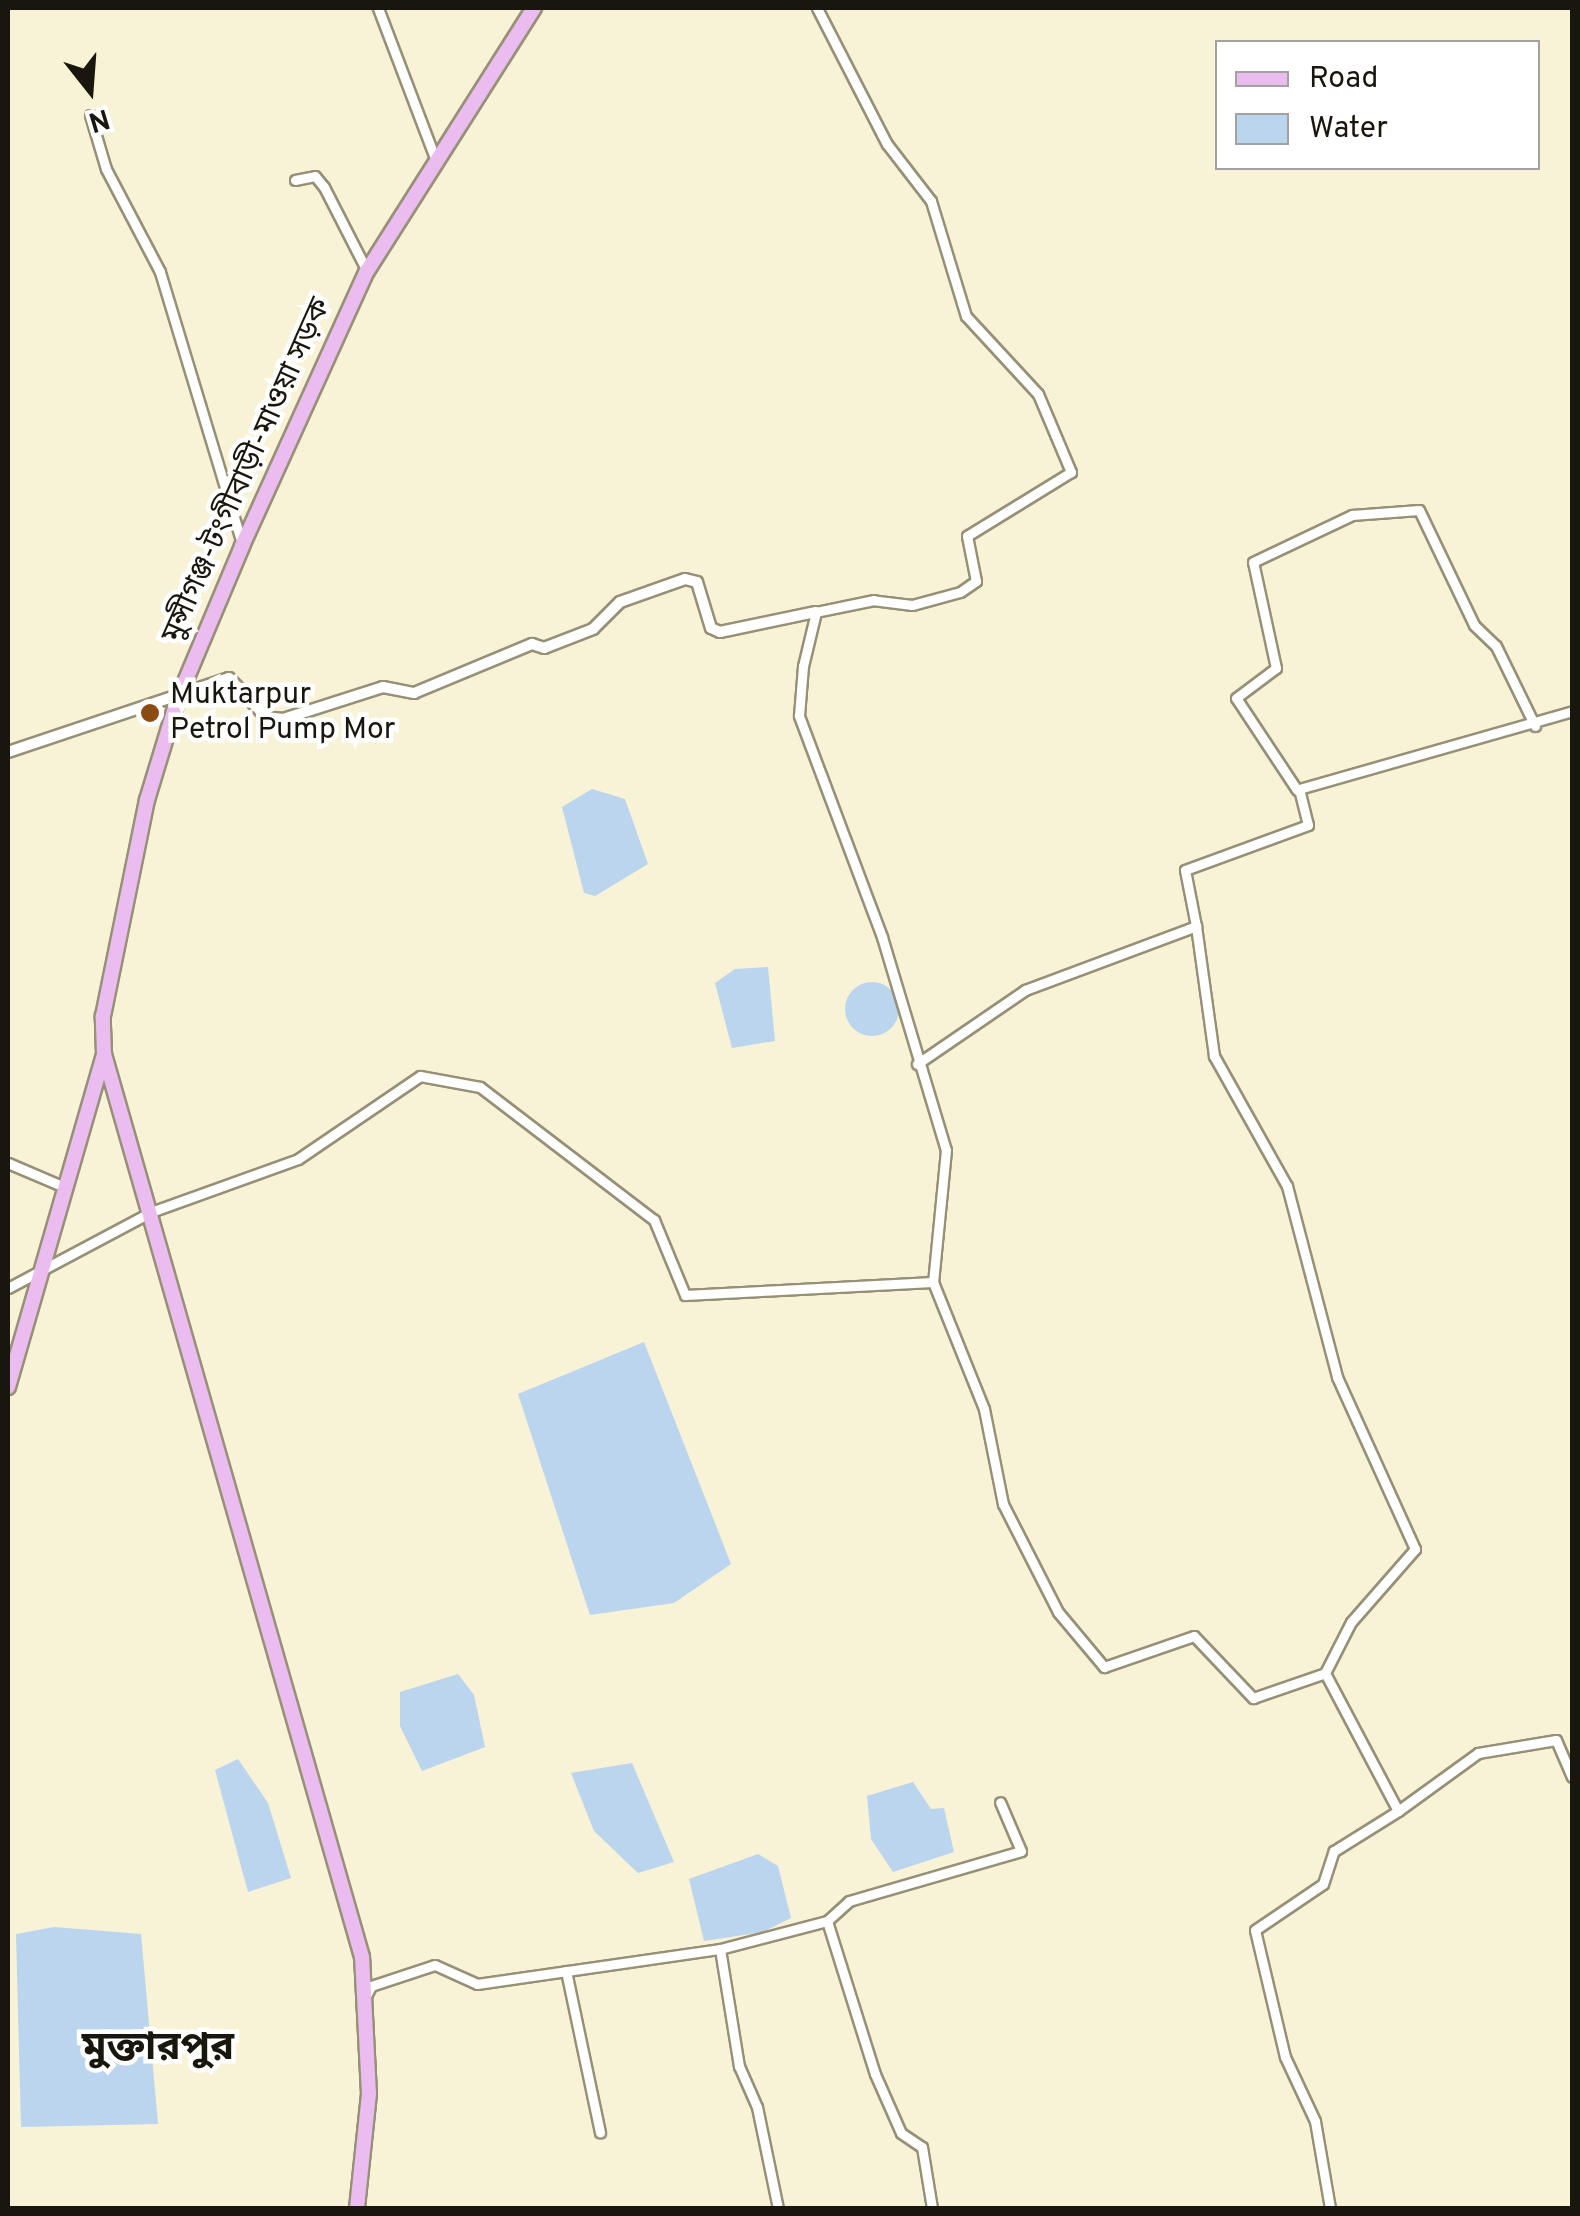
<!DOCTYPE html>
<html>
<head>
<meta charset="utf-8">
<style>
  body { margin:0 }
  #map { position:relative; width:1580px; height:2216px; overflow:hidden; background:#f8f2d7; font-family:Overpass,"Noto Sans Bengali",sans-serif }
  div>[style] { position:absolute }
  .water>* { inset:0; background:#bad5ed }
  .round { border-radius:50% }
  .roads { filter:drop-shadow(2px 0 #969077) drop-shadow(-2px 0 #969077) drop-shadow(0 2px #969077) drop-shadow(0 -2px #969077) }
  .minor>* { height:9px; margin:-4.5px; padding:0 4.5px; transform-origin:4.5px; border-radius:4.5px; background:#fff }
  .tertiary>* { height:10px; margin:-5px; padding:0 5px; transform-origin:5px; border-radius:5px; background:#fff }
  .primary>* { height:14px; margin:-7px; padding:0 7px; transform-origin:7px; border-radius:7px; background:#ebbcef }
  .dots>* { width:28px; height:28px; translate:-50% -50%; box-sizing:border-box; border:5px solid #fff; border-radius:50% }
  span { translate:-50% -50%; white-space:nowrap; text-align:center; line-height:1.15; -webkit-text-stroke:9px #fff; paint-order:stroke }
  .street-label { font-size:30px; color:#18160d }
  .poi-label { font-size:30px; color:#18160d }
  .left { translate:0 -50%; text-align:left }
  .district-label { font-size:40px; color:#18160d; font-weight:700 }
  .frame { position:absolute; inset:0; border:10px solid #18160d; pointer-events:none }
  .legend { position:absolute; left:1215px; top:40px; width:325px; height:130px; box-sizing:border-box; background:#fff; border:2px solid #a3a29e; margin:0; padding:12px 18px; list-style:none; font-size:30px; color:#18160d }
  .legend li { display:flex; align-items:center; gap:20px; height:50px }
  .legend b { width:50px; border:2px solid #a3a29e }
  .north { position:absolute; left:40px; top:40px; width:100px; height:100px; -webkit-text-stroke:8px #fff; paint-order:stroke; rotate:163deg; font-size:28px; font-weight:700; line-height:40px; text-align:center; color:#18160d }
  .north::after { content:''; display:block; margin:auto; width:35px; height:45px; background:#18160d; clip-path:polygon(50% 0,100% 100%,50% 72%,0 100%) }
</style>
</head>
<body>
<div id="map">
  <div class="water">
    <div style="clip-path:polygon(592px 789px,625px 799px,648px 864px,595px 896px,584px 893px,562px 807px)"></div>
    <div style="clip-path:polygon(768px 967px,775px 1041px,732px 1048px,715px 983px,735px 969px)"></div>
    <div class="round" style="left:845px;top:982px;width:54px;height:54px"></div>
    <div style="clip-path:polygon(644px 1342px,731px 1564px,674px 1603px,590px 1615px,518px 1394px)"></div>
    <div style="clip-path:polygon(458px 1674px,474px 1695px,485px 1747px,422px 1771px,400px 1726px,400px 1692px)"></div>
    <div style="clip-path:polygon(238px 1759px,268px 1803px,291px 1878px,248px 1892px,215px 1770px)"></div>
    <div style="clip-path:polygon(632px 1763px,674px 1862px,638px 1873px,594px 1831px,571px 1773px)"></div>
    <div style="clip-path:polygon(913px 1782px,931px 1809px,944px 1808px,954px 1852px,893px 1872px,871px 1839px,867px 1796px)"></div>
    <div style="clip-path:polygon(758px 1854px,778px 1866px,791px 1918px,763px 1932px,704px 1941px,689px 1879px)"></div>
    <div style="clip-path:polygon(54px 1927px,141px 1934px,158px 2124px,21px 2127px,16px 1934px)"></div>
  </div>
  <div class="roads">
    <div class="minor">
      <div style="left:378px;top:8px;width:166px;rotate:69.2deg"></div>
      <div style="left:817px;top:8px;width:153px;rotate:62.8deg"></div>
      <div style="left:887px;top:144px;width:72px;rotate:52.3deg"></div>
      <div style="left:931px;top:201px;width:120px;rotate:73.1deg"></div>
      <div style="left:966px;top:316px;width:106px;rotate:47.3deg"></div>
      <div style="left:1038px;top:394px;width:85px;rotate:67.1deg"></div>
      <div style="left:1071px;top:472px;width:122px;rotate:148.4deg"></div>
      <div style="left:967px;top:536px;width:46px;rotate:78.7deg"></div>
      <div style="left:976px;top:581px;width:19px;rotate:145deg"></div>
      <div style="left:960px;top:592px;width:50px;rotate:164.8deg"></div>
      <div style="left:912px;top:605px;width:38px;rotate:-173deg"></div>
      <div style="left:874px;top:600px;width:59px;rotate:168.3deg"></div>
      <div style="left:816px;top:612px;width:56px;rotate:103.5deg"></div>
      <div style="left:803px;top:666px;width:50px;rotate:94.6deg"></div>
      <div style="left:799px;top:716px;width:236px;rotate:69.4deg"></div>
      <div style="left:882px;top:937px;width:222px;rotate:73.3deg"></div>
      <div style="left:946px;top:1150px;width:133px;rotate:95.6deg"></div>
      <div style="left:90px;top:115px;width:56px;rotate:73.5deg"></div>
      <div style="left:106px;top:169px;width:116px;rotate:62.3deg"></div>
      <div style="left:160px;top:272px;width:283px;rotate:73.2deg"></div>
      <div style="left:295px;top:180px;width:20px;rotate:-11deg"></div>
      <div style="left:315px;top:176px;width:14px;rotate:51deg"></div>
      <div style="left:324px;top:187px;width:94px;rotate:62.9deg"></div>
      <div style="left:1297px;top:790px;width:110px;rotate:-123.5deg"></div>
      <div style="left:1236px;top:698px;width:50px;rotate:-36.9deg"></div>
      <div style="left:1276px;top:668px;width:108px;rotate:-102.2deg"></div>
      <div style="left:1253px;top:562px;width:110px;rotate:-25.4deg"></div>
      <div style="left:1352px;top:515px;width:67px;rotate:-4.3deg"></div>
      <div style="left:1419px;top:510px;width:127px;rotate:64.4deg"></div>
      <div style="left:1474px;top:625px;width:30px;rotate:44deg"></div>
      <div style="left:1496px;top:646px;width:89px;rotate:64deg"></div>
      <div style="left:1196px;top:926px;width:131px;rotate:82.1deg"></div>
      <div style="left:1214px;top:1056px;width:149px;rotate:60.7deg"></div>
      <div style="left:1287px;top:1186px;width:197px;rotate:75.3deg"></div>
      <div style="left:1337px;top:1377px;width:189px;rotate:65.6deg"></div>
      <div style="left:1415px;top:1549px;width:97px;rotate:131.2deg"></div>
      <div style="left:1351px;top:1622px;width:57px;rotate:117deg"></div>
      <div style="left:917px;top:1064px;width:131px;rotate:-34.4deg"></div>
      <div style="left:1025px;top:990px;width:183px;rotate:-20.5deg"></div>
      <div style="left:1196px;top:926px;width:57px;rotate:-101.1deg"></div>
      <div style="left:1185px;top:870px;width:131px;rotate:-20.1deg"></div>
      <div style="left:1308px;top:825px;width:37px;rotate:-104deg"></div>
      <div style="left:1299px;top:789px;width:284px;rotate:-15.9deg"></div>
      <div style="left:8px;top:1163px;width:59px;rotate:23.1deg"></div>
      <div style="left:8px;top:1288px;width:162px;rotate:-28deg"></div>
      <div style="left:151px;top:1212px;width:156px;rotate:-19.8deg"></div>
      <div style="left:298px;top:1159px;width:148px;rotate:-34.2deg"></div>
      <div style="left:420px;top:1076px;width:61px;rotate:10.4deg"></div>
      <div style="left:480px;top:1087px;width:219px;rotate:37.4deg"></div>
      <div style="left:654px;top:1220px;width:81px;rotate:67.5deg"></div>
      <div style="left:685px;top:1295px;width:248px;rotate:-3deg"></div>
      <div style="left:933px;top:1282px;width:137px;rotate:68.1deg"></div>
      <div style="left:984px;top:1409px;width:97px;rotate:78.7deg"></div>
      <div style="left:1003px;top:1504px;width:121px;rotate:63deg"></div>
      <div style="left:1058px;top:1612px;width:72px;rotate:50.1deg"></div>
      <div style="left:1104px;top:1667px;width:95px;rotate:-19deg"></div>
      <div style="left:1194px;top:1636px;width:86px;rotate:46.4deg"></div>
      <div style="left:1253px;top:1698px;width:76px;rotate:-19.1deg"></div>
      <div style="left:1325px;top:1673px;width:156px;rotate:62.1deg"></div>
      <div style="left:1398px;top:1811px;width:99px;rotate:-35.9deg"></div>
      <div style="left:1478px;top:1753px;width:79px;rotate:-9.5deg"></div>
      <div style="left:1556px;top:1740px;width:40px;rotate:66.6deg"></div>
      <div style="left:827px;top:1921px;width:160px;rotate:72.6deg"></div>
      <div style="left:875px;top:2074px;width:64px;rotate:66.2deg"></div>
      <div style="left:901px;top:2133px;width:25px;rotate:34deg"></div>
      <div style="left:922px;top:2147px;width:62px;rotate:80.7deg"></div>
      <div style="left:720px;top:1949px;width:111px;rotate:-14.7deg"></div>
      <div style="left:827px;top:1921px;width:30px;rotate:-42deg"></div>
      <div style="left:849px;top:1901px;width:179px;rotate:-16.2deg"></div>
      <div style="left:1021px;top:1851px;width:53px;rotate:-113.2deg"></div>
      <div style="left:566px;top:1971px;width:165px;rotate:78.1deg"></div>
      <div style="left:367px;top:1994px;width:9px;rotate:-63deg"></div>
      <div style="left:371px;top:1986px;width:67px;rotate:-18.2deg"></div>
      <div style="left:435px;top:1965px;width:46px;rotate:24.3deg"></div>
      <div style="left:477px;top:1984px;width:246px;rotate:-8.2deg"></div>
      <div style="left:720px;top:1949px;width:119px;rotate:80.8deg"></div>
      <div style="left:739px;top:2066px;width:45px;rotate:66.3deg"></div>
      <div style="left:757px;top:2107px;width:103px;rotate:78.3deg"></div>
      <div style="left:1330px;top:2208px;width:88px;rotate:-99.8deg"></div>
      <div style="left:1315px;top:2121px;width:71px;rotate:-115.1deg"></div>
      <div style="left:1285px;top:2057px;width:130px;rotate:-103.3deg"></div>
      <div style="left:1255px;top:1930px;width:82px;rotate:-34.1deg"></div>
      <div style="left:1323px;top:1884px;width:35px;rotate:-72deg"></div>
      <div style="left:1334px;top:1851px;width:75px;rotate:-32deg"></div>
    </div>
    <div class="tertiary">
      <div style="left:8px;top:752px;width:233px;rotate:-18.5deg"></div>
      <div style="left:229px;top:678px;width:54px;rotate:46.5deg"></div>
      <div style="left:266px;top:717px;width:17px;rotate:7deg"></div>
      <div style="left:283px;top:719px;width:105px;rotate:-17.7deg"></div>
      <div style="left:383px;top:687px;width:32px;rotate:11deg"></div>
      <div style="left:414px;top:693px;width:128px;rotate:-22.6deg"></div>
      <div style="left:532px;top:644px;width:13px;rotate:18deg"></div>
      <div style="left:544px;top:648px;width:53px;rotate:-21.2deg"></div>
      <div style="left:593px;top:629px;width:38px;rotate:-45deg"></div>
      <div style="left:620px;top:602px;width:69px;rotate:-19.5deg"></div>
      <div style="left:685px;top:579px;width:12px;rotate:14deg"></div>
      <div style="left:697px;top:582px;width:48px;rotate:73.1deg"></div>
      <div style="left:711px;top:628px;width:10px;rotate:24deg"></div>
      <div style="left:720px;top:632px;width:98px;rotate:-11.8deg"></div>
    </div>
    <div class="primary">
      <div style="left:8px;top:1387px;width:347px;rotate:-73.9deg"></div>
      <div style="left:357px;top:2208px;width:115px;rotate:-84deg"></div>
      <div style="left:369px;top:2094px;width:137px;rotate:-92.9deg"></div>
      <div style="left:362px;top:1957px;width:939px;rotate:-105.95deg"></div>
      <div style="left:104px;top:1054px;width:38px;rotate:-92deg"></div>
      <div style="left:103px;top:1016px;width:220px;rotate:-78.5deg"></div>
      <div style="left:147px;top:800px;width:103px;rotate:-73.1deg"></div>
      <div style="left:177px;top:701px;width:168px;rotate:-67.2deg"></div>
      <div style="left:242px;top:546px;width:302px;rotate:-65.6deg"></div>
      <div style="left:367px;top:271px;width:312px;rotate:-57.6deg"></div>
    </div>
  </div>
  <div class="dots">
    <div style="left:150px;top:713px;background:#8b4c12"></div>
  </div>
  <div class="street-label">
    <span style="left:248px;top:471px;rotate:-66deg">মুন্সীগঞ্জ-টংগীবাড়ী-মাওয়া সড়ক</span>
  </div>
  <div class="poi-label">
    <span class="left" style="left:170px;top:713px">Muktarpur<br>Petrol Pump Mor</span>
  </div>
  <div class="district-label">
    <span style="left:158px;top:2049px">মুক্তারপুর</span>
  </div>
  <div class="frame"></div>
  <ul class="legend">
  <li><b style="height:12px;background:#ebbcef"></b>Road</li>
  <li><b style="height:28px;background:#bad5ed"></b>Water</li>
  </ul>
  <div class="north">N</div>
</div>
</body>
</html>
